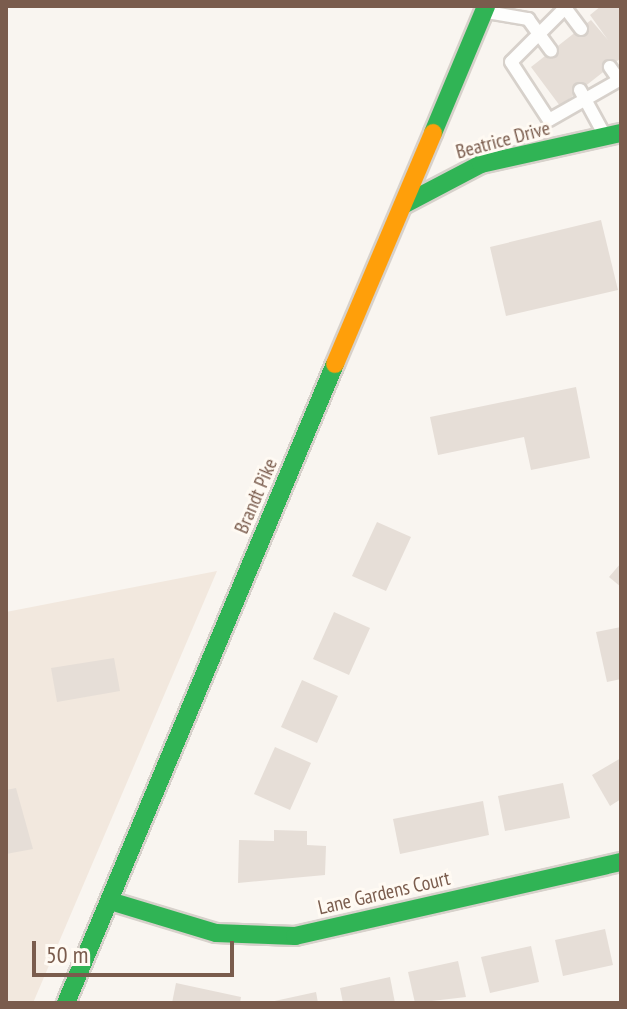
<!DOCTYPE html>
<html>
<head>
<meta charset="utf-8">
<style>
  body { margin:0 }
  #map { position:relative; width:627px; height:1009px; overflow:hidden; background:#f9f5f0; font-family:"PT Sans Narrow",sans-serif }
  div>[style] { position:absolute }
  .residential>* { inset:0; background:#f2e8de }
  .building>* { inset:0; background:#e6ded7 }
  .roads { filter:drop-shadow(2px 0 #d7d1cb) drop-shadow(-2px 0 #d7d1cb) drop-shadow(0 2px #d7d1cb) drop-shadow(0 -2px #d7d1cb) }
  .lane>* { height:12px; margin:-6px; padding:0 6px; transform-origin:6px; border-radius:6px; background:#fefefd }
  .fast>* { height:18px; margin:-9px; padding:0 9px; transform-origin:9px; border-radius:9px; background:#30b455 }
  .slow>* { height:18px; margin:-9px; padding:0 9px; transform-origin:9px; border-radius:9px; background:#ff9f0a }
  span { translate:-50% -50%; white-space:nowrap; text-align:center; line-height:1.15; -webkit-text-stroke:6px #fffaf3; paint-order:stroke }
  .street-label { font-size:20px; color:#7a5c4d }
  .frame { position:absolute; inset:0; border:8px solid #7a5c4d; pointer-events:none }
  .scale { position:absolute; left:32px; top:941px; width:202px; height:36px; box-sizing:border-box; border:4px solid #7a5c4d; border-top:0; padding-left:10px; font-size:24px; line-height:28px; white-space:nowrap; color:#7a5c4d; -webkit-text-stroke:6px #fffaf3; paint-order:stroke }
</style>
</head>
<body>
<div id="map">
  <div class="residential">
    <div style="clip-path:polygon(217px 571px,33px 1003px,6px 1003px,6px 612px)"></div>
  </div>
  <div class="building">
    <div style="clip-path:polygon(601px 6px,621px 6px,621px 58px,560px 106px,531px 67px,591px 20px,608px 40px,590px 15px)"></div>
    <div style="clip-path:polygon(601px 220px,618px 290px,506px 316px,490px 247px)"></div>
    <div style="clip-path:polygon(576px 387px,590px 458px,531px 470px,524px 437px,438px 455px,430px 417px)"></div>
    <div style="clip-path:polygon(377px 522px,411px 537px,386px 591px,352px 576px)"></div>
    <div style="clip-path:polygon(621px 563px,621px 587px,609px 577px)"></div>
    <div style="clip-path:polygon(334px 612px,370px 628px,349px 675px,313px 659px)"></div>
    <div style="clip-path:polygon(621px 627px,621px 679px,607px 682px,596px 632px)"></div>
    <div style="clip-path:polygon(114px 658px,120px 691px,57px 702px,51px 668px)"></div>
    <div style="clip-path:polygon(302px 680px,338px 696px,317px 743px,281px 727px)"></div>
    <div style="clip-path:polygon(275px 747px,311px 763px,290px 810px,254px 794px)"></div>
    <div style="clip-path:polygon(621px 758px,621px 799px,610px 806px,592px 775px)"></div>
    <div style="clip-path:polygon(563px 783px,570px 818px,505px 831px,498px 796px)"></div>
    <div style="clip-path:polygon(16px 788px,33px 849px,6px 854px,6px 790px)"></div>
    <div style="clip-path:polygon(483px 801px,489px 835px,400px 854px,393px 819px)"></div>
    <div style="clip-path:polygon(274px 830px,307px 831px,307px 845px,326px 846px,325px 875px,238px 883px,239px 840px,274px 841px)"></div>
    <div style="clip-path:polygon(605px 929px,613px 965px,563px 976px,555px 940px)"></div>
    <div style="clip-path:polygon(531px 946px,539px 982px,490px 993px,481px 957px)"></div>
    <div style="clip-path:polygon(458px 961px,466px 997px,415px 1003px,408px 972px)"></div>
    <div style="clip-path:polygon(390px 977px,395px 1003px,343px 1003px,340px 988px)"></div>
    <div style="clip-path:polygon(176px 983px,241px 997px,240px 1003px,172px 1003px)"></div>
    <div style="clip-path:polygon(316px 992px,318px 1003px,270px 1003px,270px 1002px)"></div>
  </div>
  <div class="roads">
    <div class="lane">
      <div style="left:487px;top:12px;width:42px;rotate:9.7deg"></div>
      <div style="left:528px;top:19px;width:39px;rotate:54deg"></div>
      <div style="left:581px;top:29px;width:26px;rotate:-127deg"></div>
      <div style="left:565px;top:8px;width:76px;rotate:135deg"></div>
      <div style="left:511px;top:62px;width:69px;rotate:56.8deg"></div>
      <div style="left:549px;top:120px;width:81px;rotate:-29.7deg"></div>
      <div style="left:619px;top:80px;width:16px;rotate:-125deg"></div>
      <div style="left:580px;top:90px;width:50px;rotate:61.4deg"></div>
    </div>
    <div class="fast">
      <div style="left:433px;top:133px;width:138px;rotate:-67.3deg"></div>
      <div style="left:403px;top:205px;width:88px;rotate:-27.7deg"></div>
      <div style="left:481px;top:164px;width:143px;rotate:-12.5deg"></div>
      <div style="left:110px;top:901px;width:111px;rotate:16.8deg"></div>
      <div style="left:216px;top:933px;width:79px;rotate:2.2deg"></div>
      <div style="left:295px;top:936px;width:334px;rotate:-12.8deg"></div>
      <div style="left:66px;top:1003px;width:693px;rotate:-67.17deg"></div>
    </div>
    <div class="slow">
      <div style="left:335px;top:364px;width:251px;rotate:-67deg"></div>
    </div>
  </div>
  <div class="street-label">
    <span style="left:503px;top:140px;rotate:-15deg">Beatrice Drive</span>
    <span style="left:256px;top:496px;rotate:-67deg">Brandt Pike</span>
    <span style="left:384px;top:893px;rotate:-13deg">Lane Gardens Court</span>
  </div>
  <div class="frame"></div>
  <div class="scale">50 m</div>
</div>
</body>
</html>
